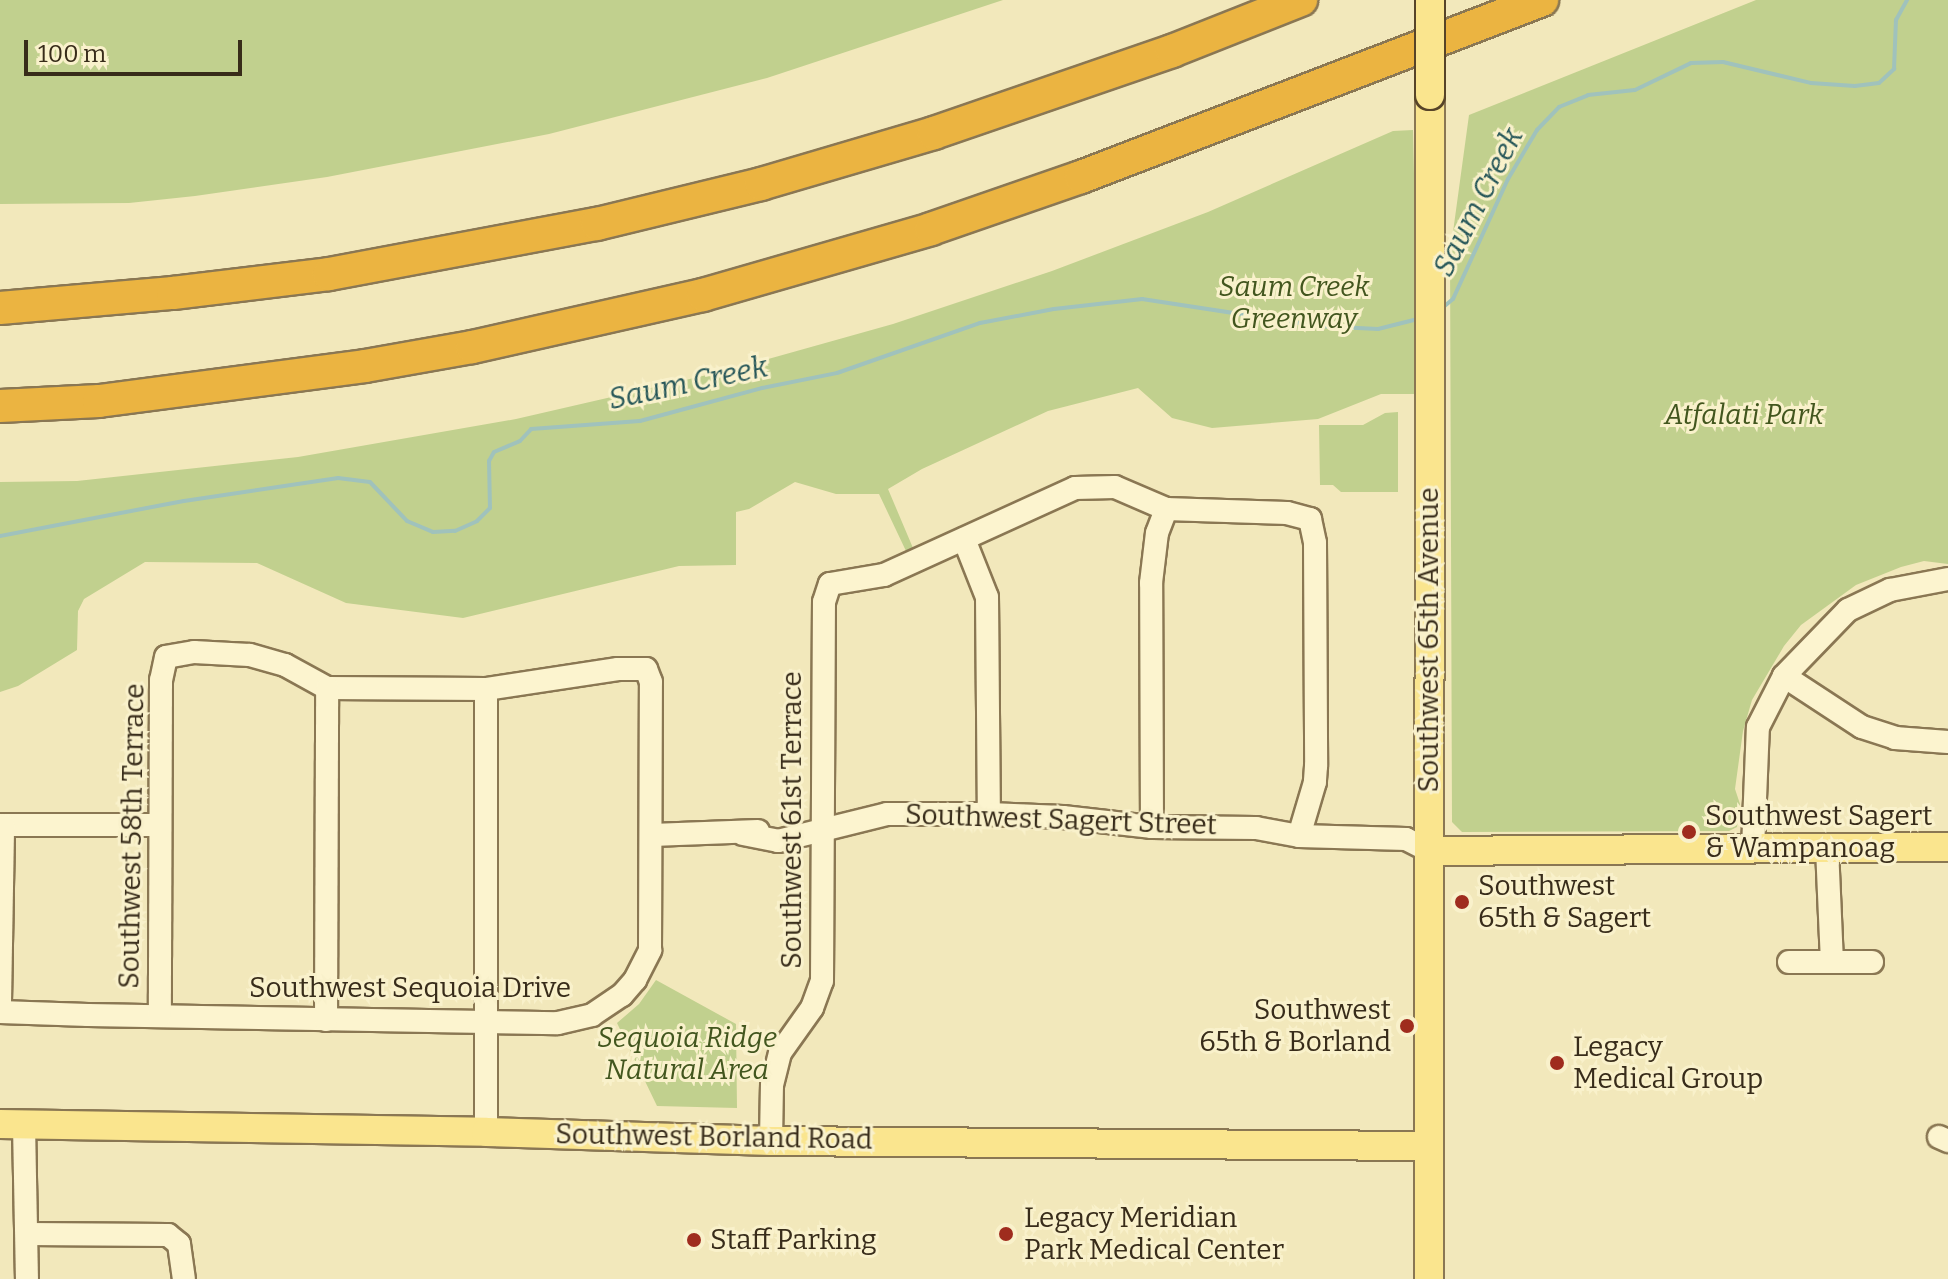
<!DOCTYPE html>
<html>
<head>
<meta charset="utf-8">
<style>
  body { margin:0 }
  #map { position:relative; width:1948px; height:1279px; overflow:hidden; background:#f2e8bb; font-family:Bitter,serif }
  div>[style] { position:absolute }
  .green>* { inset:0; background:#c1d08e }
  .stream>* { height:4px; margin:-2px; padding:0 2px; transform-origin:2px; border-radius:2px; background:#a0c2bc }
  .roads { filter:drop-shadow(2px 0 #8a7753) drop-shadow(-2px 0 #8a7753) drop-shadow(0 2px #8a7753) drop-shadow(0 -2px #8a7753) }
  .minor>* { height:22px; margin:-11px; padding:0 11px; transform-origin:11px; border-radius:11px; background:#fcf4cf }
  .major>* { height:28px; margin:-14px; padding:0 14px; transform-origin:14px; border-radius:14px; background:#fae58e }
  .highway>* { height:32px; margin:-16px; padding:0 16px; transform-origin:16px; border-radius:16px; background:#ebb441 }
  .bridges { filter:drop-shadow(2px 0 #574428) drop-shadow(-2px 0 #574428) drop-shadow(0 2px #574428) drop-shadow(0 -2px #574428) }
  .major-bridge>* { height:28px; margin:-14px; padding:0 14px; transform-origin:14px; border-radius:14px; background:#fae58e }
  .dots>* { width:22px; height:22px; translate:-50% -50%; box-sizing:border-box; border:4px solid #f9f1cb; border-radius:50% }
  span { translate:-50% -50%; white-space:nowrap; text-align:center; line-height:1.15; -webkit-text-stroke:6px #f9f1cb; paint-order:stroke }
  .park-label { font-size:28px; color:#42561e; font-style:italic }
  .street-label { font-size:28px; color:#382c1a }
  .poi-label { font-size:28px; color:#382c1a }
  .left { translate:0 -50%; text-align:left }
  .right { translate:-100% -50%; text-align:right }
  .water-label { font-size:30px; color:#275759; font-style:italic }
  .scale { position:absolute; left:24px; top:40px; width:218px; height:36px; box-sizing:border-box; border:4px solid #382c1a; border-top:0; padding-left:10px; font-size:24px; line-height:28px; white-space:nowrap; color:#382c1a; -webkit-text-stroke:6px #f9f1cb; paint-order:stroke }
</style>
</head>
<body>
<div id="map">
  <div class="green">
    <div style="clip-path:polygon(0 0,1003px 0,767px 78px,549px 134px,327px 177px,195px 196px,129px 203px,0 204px)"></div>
    <div style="clip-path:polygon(1756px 0,1948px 0,1948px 564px,1924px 561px,1901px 567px,1856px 585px,1801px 625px,1784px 646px,1752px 700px,1743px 731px,1735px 789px,1740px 804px,1737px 827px,1729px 831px,1462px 832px,1452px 822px,1450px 254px,1469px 115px)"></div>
    <div style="clip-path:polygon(1413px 130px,1419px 394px,1381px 394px,1318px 419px,1212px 428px,1172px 418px,1138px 388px,1048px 411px,922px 469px,888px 489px,913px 548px,906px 551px,879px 494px,836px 494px,795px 482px,749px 509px,736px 512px,736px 565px,679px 566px,463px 618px,346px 603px,257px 563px,145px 562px,84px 599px,78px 611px,77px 650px,18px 686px,0 692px,0 482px,77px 481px,298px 457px,516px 419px,733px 369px,893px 324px,1052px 271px,1208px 212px,1393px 131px)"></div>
    <div style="clip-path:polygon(1398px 412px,1398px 492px,1341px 492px,1333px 485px,1320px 485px,1319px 425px,1363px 425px,1385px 413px)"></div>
    <div style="clip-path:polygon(656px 980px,736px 1024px,737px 1108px,657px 1106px,617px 1023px,639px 1004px)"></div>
  </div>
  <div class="stream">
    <div style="left:1441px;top:309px;width:16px;rotate:-40deg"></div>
    <div style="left:1453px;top:299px;width:132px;rotate:-65.4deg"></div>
    <div style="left:1508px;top:179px;width:57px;rotate:-59.4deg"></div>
    <div style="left:1537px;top:130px;width:32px;rotate:-46deg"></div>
    <div style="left:1559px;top:107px;width:31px;rotate:-22deg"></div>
    <div style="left:1588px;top:95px;width:47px;rotate:-6.1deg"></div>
    <div style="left:1635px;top:90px;width:62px;rotate:-25.7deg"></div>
    <div style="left:1691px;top:63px;width:32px;rotate:-2deg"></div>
    <div style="left:1723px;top:62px;width:90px;rotate:13.4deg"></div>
    <div style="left:1811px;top:83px;width:44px;rotate:3.9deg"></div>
    <div style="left:1855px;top:86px;width:24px;rotate:-7deg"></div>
    <div style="left:1879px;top:83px;width:21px;rotate:-43deg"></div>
    <div style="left:1894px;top:69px;width:49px;rotate:-87.7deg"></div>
    <div style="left:1896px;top:20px;width:23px;rotate:-61deg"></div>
    <div style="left:0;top:536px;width:187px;rotate:-10.8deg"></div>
    <div style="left:184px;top:501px;width:156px;rotate:-8.5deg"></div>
    <div style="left:338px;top:478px;width:32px;rotate:7deg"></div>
    <div style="left:370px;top:482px;width:54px;rotate:46.5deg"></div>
    <div style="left:407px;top:521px;width:28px;rotate:23deg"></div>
    <div style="left:433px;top:532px;width:22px;rotate:-3deg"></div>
    <div style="left:455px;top:531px;width:24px;rotate:-24deg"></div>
    <div style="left:477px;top:521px;width:18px;rotate:-45deg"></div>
    <div style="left:490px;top:508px;width:47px;rotate:-91.2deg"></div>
    <div style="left:489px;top:461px;width:10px;rotate:-61deg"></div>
    <div style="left:494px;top:452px;width:28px;rotate:-23deg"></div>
    <div style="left:520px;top:441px;width:16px;rotate:-47deg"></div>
    <div style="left:531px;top:429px;width:109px;rotate:-4.2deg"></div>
    <div style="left:640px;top:421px;width:126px;rotate:-15.1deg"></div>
    <div style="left:762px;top:388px;width:76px;rotate:-11.3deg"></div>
    <div style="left:837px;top:373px;width:151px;rotate:-19.3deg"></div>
    <div style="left:980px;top:323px;width:75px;rotate:-10.7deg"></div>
    <div style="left:1054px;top:309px;width:89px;rotate:-6.5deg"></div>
    <div style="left:1142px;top:299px;width:178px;rotate:8.7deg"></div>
    <div style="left:1318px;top:326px;width:60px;rotate:2.9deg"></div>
    <div style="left:1378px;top:329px;width:38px;rotate:-14deg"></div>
  </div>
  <div class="roads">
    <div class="minor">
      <div style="left:964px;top:539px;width:62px;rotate:68.4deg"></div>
      <div style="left:987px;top:597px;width:217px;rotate:89.5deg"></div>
      <div style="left:1784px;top:676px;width:93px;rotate:33.2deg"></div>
      <div style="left:1862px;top:727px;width:35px;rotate:18deg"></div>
      <div style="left:1895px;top:738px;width:53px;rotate:4.3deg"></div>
      <div style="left:0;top:825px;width:160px"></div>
      <div style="left:1152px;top:827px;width:244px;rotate:-90.2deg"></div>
      <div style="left:1151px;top:583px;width:50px;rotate:-83.2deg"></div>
      <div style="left:1157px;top:533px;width:26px;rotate:-69deg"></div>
      <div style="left:743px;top:834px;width:36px;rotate:11deg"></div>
      <div style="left:778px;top:841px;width:112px;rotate:-13.9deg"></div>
      <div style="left:887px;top:814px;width:102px"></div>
      <div style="left:989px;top:814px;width:74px;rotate:2.3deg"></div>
      <div style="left:1063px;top:817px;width:90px;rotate:6.4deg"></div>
      <div style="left:1152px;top:827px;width:104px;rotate:0.6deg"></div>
      <div style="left:1256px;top:828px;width:44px;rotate:10.5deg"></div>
      <div style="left:1299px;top:836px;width:107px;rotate:1.6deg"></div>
      <div style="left:1406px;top:839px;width:27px;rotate:27deg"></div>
      <div style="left:652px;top:835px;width:106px;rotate:-2.2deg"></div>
      <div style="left:1827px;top:848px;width:113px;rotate:87.5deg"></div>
      <div style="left:1753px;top:849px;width:122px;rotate:-87.7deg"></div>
      <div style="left:1758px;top:727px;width:57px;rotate:-63deg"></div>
      <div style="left:1784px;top:676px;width:92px;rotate:-45.9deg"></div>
      <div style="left:1848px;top:610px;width:47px;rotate:-25.5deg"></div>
      <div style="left:1890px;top:590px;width:59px;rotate:-10.7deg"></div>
      <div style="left:1789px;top:962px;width:83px"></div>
      <div style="left:0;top:1002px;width:177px;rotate:-89deg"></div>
      <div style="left:0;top:1012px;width:88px;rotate:2deg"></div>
      <div style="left:88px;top:1015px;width:470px;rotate:1deg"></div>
      <div style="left:558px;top:1023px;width:35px;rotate:-13deg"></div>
      <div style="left:592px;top:1015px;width:36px;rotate:-34deg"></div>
      <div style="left:622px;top:995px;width:20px;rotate:-49deg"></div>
      <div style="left:635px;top:980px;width:34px;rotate:-63deg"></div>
      <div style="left:650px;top:950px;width:268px;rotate:-89.8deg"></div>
      <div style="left:651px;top:682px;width:14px;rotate:-111deg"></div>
      <div style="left:646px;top:669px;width:28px;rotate:180deg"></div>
      <div style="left:618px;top:669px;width:134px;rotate:171.4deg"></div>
      <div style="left:486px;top:689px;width:159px;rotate:-179.6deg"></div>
      <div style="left:327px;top:688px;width:48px;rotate:-151.3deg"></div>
      <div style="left:285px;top:665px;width:37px;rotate:-164deg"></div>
      <div style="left:249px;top:655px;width:55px;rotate:-176.9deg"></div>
      <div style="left:194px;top:652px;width:28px;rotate:170deg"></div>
      <div style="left:166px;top:657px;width:24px;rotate:102deg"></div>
      <div style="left:161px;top:680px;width:336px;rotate:90.2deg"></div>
      <div style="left:326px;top:1020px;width:332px;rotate:-89.8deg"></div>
      <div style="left:24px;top:1125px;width:154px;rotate:88.9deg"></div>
      <div style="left:486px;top:1132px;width:443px;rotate:-90deg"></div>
      <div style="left:1939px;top:1137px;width:10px;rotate:24deg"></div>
      <div style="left:771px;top:1141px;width:56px;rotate:-89deg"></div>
      <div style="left:772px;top:1085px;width:33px;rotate:-76deg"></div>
      <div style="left:780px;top:1053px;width:55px;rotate:-54.6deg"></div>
      <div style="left:812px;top:1008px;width:29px;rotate:-70deg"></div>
      <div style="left:822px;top:981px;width:379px;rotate:-89.7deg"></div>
      <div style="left:824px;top:602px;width:19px;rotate:-72deg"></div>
      <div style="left:830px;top:584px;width:55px;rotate:-9.5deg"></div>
      <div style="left:884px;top:575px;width:210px;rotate:-24.5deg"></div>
      <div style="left:1075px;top:488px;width:40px;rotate:-1.4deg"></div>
      <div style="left:1115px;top:487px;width:56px;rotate:23.3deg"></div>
      <div style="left:1166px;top:509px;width:121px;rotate:1.9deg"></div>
      <div style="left:1287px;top:513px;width:24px;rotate:15deg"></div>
      <div style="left:1310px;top:519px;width:25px;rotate:78deg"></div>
      <div style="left:1315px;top:543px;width:223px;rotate:89.7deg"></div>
      <div style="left:1316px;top:766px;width:16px;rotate:94deg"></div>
      <div style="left:1315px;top:782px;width:56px;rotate:106.5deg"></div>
      <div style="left:27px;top:1234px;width:141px;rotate:0.4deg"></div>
      <div style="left:168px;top:1235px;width:14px;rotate:39deg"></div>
      <div style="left:179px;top:1244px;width:35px;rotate:82deg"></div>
    </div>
    <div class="major">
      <div style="left:1430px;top:851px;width:518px;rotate:-0.44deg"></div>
      <div style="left:0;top:1124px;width:486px;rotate:0.9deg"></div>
      <div style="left:486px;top:1132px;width:285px;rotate:1.8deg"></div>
      <div style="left:771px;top:1141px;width:657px;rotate:0.44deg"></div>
      <div style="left:1429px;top:1279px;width:1184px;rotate:-89.95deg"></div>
    </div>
    <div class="highway">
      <div style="left:0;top:308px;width:174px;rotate:-5deg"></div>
      <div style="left:173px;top:293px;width:157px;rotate:-6.9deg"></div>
      <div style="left:329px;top:274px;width:273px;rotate:-10.6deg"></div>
      <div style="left:597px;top:224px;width:169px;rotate:-13.7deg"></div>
      <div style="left:761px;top:184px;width:180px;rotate:-16.4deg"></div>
      <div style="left:934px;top:133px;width:252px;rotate:-19deg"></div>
      <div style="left:1172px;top:51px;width:139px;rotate:-21.6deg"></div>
      <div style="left:0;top:406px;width:99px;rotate:-2.9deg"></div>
      <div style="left:99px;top:401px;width:268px;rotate:-7.5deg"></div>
      <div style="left:365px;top:366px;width:109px;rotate:-10.1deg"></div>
      <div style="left:472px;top:347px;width:237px;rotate:-12.7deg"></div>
      <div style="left:703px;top:295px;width:237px;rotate:-16.1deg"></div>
      <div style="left:931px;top:229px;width:159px;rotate:-19.1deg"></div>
      <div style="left:1081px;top:177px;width:494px;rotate:-21deg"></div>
    </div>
  </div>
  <div class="bridges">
    <div class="major-bridge">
      <div style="left:1430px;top:0;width:95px;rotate:90deg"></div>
    </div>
  </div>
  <div class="dots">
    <div style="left:1689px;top:832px;background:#9f2c1e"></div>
    <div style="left:1462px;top:902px;background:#9f2c1e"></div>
    <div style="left:1407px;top:1026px;background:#9f2c1e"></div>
    <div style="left:1557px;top:1063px;background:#9f2c1e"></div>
    <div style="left:1006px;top:1234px;background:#9f2c1e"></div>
    <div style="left:694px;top:1240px;background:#9f2c1e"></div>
  </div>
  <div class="park-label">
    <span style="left:1294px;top:303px">Saum Creek<br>Greenway</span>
    <span style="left:1744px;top:415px">Atfalati Park</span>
    <span style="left:687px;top:1054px">Sequoia Ridge<br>Natural Area</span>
  </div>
  <div class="street-label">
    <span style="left:1429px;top:640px;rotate:-90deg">Southwest 65th Avenue</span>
    <span style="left:792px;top:820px;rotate:-90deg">Southwest 61st Terrace</span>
    <span style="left:1061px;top:820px;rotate:2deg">Southwest Sagert Street</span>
    <span style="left:132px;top:836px;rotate:-89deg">Southwest 58th Terrace</span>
    <span style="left:410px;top:988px">Southwest Sequoia Drive</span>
    <span style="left:714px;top:1137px;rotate:1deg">Southwest Borland Road</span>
  </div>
  <div class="poi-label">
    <span class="left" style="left:1705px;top:832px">Southwest Sagert<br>&amp; Wampanoag</span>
    <span class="left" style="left:1478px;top:902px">Southwest<br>65th &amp; Sagert</span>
    <span class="right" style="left:1391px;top:1026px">Southwest<br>65th &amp; Borland</span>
    <span class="left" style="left:1573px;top:1063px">Legacy<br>Medical Group</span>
    <span class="left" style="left:1024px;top:1234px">Legacy Meridian<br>Park Medical Center</span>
    <span class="left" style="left:710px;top:1240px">Staff Parking</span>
  </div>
  <div class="water-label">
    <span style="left:1478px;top:202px;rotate:-63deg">Saum Creek</span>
    <span style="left:688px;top:383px;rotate:-12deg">Saum Creek</span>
  </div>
  <div class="scale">100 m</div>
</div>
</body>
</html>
